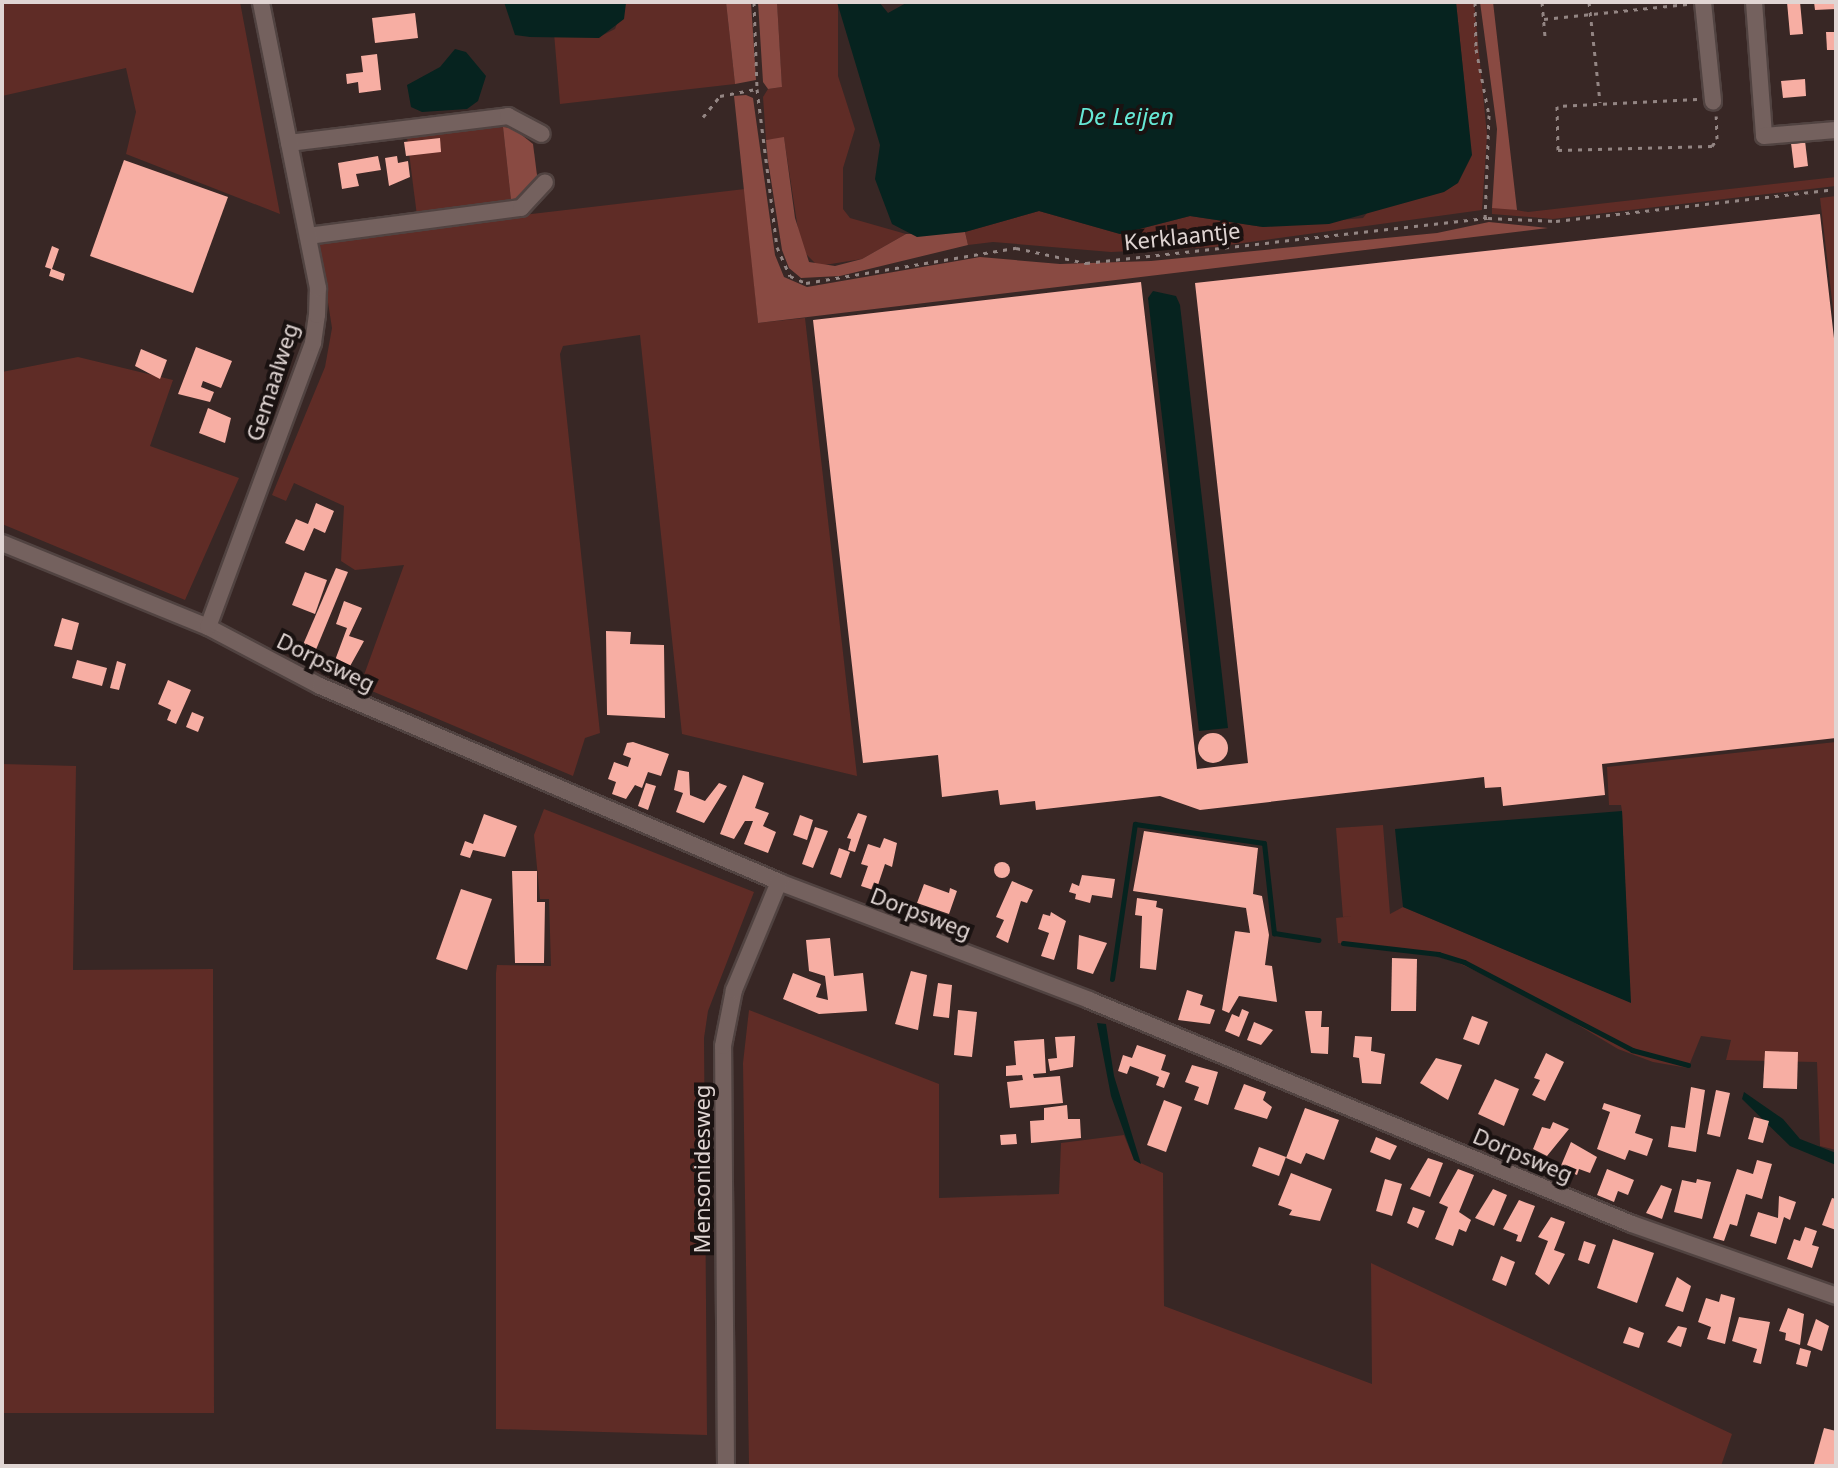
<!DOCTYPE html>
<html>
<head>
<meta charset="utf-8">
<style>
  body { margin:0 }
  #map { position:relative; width:1838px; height:1468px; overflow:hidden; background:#382725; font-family:"Noto Sans",sans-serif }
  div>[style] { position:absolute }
  .green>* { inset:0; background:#5f2c26 }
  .forest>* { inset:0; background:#894a42 }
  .water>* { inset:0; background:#06231f }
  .stream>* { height:5px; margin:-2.5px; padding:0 2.5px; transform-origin:2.5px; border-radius:2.5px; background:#06231f }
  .building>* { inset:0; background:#f7aea3 }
  .round { border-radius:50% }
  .path>* { height:3px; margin-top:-1.5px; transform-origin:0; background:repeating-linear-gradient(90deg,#938583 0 4px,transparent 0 10px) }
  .roads { filter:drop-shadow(2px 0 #514341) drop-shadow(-2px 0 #514341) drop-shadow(0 2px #514341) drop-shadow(0 -2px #514341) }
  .minor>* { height:16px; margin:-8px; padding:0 8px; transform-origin:8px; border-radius:8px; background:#74615e }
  span { translate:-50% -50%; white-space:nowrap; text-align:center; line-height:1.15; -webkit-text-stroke:8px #1a1211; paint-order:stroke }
  .street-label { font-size:22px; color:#e0d5d3 }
  .water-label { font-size:24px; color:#66e8d5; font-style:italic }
  .frame { position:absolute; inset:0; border:4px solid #e0d5d3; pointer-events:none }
</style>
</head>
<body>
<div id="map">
  <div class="green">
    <div style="clip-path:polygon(2px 2px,240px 2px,280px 214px,126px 154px,136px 112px,126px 68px,2px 96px)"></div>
    <div style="clip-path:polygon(625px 2px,726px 2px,735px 84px,560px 104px,554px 33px,599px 37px,615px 29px)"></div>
    <div style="clip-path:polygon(777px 2px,838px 4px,838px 76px,855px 129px,843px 168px,843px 209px,850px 218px,906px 234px,862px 259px,818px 266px,801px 249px,784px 138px,766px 140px,763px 97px,768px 89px,782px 87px)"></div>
    <div style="clip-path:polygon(1456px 2px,1474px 2px,1487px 135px,1482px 210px,1214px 247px,1111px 252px,993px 242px,968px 245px,965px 232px,1039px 211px,1120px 234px,1190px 216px,1263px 227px,1363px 218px,1465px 90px)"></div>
    <div style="clip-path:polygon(503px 127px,511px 200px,417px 216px,407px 137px)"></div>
    <div style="clip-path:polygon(1836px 177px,1836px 186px,1553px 219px,1492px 214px,1492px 208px,1499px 207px,1528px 212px)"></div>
    <div style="clip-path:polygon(745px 189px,758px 323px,805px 318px,857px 776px,682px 734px,640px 335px,563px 346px,560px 354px,600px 733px,585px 738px,573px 776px,360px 686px,404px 565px,355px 570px,341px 561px,344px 506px,294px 483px,286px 501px,272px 495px,325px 367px,332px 328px,318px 239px)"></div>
    <div style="clip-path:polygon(1836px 196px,1836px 334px,1820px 198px)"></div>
    <div style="clip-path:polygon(78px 357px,173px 380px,150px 446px,239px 478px,185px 600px,2px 524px,2px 372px)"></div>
    <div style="clip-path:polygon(1836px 742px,1836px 1150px,1820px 1146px,1817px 1062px,1726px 1060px,1731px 1040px,1701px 1036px,1688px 1068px,1653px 1062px,1618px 1049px,1528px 995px,1456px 962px,1418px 951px,1338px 943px,1336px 918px,1353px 916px,1343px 917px,1336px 828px,1383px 825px,1390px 914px,1403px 907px,1630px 1002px,1622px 811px,1621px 805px,1609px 805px,1607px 767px)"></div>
    <div style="clip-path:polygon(2px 764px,76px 766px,73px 970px,213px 969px,214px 1413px,2px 1413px)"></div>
    <div style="clip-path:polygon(544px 809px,754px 892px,708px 1011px,704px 1038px,707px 1435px,496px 1429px,496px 973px,497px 965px,551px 966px,549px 899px,540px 899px,534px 835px)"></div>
    <div style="clip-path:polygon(749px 1010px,939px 1084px,939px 1198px,1059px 1194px,1061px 1143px,1124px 1135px,1134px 1160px,1163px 1173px,1164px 1306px,1372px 1384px,1371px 1263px,1732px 1434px,1721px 1466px,749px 1466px,743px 1063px)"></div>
  </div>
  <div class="forest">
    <div style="clip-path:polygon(726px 2px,751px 2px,756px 80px,735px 84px)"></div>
    <div style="clip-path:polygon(758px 2px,777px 2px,782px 87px,768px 89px,763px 82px)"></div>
    <div style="clip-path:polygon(1480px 2px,1493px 2px,1517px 210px,1492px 208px,1497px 129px)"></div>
    <div style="clip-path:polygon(746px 95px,753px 98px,775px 255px,784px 277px,807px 287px,980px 257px,1060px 264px,1151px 261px,1437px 233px,1489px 222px,1548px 228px,758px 323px,734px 96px)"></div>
    <div style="clip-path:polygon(503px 127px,513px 128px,533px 144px,538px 183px,522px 198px,511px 200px)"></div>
    <div style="clip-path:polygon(784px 137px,795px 218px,809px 262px,835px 266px,862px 259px,906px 234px,965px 232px,968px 245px,840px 276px,801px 278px,789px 268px,782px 250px,768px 161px,766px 140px)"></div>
  </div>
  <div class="water">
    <div style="clip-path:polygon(504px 2px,625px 2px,626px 3px,624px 19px,599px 38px,530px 37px,515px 35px)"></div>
    <div style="clip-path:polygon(837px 2px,879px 2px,888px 13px,908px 2px,1456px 2px,1472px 155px,1458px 183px,1444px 192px,1329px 224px,1263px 227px,1190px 216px,1120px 234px,1039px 211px,965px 232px,917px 237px,892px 224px,875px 179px,880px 145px)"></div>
    <div style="clip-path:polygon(455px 49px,466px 52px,486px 76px,478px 101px,467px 109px,422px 112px,411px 107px,407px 85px,440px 67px)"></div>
    <div style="clip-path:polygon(1153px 291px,1176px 296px,1180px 305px,1228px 728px,1199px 731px,1148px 298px)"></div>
    <div style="clip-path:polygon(1622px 811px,1631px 1003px,1403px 907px,1395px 829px)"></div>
    <div style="clip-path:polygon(1097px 1023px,1106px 1024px,1114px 1076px,1141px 1164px,1134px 1160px,1111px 1096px)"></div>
    <div style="clip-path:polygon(1744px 1092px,1783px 1119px,1800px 1139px,1836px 1153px,1836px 1165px,1790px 1146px,1742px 1099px)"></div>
  </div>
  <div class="stream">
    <div style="left:1343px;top:943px;width:96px;rotate:6.6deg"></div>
    <div style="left:1438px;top:954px;width:27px;rotate:17deg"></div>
    <div style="left:1464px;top:962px;width:190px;rotate:27.6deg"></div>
    <div style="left:1632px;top:1050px;width:58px;rotate:15deg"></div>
    <div style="left:1112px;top:979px;width:157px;rotate:-81.6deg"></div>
    <div style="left:1135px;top:824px;width:130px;rotate:8.4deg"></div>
    <div style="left:1264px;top:843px;width:91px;rotate:83.7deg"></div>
    <div style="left:1274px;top:933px;width:45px;rotate:9deg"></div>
  </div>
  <div class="building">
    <div style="clip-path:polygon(1787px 2px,1800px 2px,1803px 34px,1790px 35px)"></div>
    <div style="clip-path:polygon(1814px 2px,1836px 2px,1836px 9px,1815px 10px)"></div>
    <div style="clip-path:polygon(415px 13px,418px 38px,375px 43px,372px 18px)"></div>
    <div style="clip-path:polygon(1826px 32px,1836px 32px,1836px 50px,1827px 50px)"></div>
    <div style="clip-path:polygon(377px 54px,381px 90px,359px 93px,358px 82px,347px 84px,346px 74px,363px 72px,361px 56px)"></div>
    <div style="clip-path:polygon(1805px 79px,1806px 96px,1783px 98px,1781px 81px)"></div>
    <div style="clip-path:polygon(440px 138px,441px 152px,406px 156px,404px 142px)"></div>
    <div style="clip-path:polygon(1805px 141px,1808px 166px,1794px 168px,1791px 143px)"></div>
    <div style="clip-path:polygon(378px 156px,381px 170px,356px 174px,359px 186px,342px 189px,338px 163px)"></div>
    <div style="clip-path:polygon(397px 156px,398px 163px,408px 161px,410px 177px,389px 186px,385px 158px)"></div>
    <div style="clip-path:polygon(124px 160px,228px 197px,193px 293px,90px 256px)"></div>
    <div style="clip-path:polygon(1820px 214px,1836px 356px,1836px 738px,1602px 764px,1605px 795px,1503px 806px,1501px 787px,1485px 788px,1484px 777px,1200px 810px,1160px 796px,1036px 810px,1035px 801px,1000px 805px,998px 790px,942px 797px,938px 755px,863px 763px,813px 320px,1141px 282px,1197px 769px,1248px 763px,1195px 283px)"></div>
    <div style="clip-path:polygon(52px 246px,59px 249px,52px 269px,65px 274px,63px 281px,49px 276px,51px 269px,45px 267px)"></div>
    <div style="clip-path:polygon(196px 347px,232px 361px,221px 388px,203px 381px,201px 387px,214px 392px,210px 402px,178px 394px)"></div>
    <div style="clip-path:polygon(141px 349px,167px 360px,160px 379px,135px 366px)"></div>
    <div style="clip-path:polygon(208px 408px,231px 418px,225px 443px,199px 433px)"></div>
    <div style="clip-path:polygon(316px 503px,334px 511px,325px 533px,314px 528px,304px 551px,285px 543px,296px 519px,308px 524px)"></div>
    <div style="clip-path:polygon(336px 568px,348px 572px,315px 652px,302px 647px)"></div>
    <div style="clip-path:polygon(305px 572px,327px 580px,315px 614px,292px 605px)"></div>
    <div style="clip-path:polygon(344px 601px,362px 608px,349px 636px,364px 641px,349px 668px,334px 663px,347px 628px,336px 624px)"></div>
    <div style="clip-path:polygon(62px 618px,79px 623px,72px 650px,54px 646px)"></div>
    <div style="clip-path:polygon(606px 631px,631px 632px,630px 644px,664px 645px,665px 718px,607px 715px)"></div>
    <div style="clip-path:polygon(77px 660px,107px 668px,102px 686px,72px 678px)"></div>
    <div style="clip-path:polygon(117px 661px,126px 664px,119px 690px,110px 688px)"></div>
    <div style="clip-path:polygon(168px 680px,191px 690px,176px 724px,167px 720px,171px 710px,158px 704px)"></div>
    <div style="clip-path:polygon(192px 712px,204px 717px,198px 732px,186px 727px)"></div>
    <div class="round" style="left:1198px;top:733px;width:30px;height:30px"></div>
    <div style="clip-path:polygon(633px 742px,669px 754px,661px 776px,648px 772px,642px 788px,635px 785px,626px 799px,612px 794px,616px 782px,608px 779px,614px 762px,628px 767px,631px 758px,623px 755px,627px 743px)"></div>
    <div style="clip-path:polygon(678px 770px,689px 772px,690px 795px,705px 801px,719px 783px,727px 786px,704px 823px,676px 812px,683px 793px,674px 790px)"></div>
    <div style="clip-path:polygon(743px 775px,764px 783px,755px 808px,769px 813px,763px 826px,776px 832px,768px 853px,744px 844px,753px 821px,745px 821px,734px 839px,720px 834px)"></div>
    <div style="clip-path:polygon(646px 783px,656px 786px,648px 810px,638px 806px)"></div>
    <div style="clip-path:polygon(858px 813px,867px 816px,855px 852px,848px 850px,851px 839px,847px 838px)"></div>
    <div style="clip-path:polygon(484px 814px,517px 826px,505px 857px,473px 850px,470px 858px,460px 855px,465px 841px,473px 844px)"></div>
    <div style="clip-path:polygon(800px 815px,813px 820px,807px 840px,793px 835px)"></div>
    <div style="clip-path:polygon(815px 827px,828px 831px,813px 868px,802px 864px)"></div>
    <div style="clip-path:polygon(1144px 831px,1258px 848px,1253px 894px,1262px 896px,1269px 935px,1265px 965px,1272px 966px,1277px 1002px,1239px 996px,1229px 1013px,1222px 1010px,1235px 931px,1250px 933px,1246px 908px,1133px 891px)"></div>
    <div style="clip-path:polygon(884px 838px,897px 843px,892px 867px,885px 864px,876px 891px,861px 886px,868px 866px,861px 864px,868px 844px,880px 848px)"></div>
    <div style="clip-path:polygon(839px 848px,850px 852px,841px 878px,830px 874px)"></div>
    <div class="round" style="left:994px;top:862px;width:16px;height:16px"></div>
    <div style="clip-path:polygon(512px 871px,537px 871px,537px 902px,545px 902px,544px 963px,515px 963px)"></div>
    <div style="clip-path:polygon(1082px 875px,1115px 879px,1112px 898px,1092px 895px,1090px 903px,1075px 899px,1076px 894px,1069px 892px,1072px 883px,1079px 886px)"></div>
    <div style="clip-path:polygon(1012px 881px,1033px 890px,1027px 903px,1021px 901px,1008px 943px,996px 937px,1004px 920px,996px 917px)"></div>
    <div style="clip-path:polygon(924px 884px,949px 893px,950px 888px,957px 891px,949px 914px,917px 903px)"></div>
    <div style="clip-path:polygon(461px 889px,492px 899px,467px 970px,436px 959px)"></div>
    <div style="clip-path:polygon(1137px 898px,1157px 901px,1156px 907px,1163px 909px,1156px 970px,1140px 968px,1142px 916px,1135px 915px)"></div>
    <div style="clip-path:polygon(1051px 912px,1066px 921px,1054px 960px,1041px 956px,1049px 933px,1038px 929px,1043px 914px,1050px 916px)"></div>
    <div style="clip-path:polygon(1079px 935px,1107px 943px,1093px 974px,1077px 969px)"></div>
    <div style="clip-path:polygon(830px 938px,834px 976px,863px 973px,867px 1011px,819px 1014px,783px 999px,793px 973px,821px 984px,816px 997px,828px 1000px,825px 976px,809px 971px,806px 940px)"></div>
    <div style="clip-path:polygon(1392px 958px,1417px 959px,1416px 1011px,1391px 1011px)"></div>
    <div style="clip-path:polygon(911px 971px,927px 975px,918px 1030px,895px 1024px)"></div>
    <div style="clip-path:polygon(938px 983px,952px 985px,949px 1018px,933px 1016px)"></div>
    <div style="clip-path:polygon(1187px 990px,1203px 995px,1200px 1005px,1215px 1010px,1210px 1024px,1178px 1020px)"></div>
    <div style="clip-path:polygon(1242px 1009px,1249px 1012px,1239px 1037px,1225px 1031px,1232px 1014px,1239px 1017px)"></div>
    <div style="clip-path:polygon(958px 1010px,977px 1012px,972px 1057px,954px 1055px)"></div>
    <div style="clip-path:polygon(1305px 1011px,1322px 1011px,1321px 1027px,1329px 1027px,1328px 1054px,1311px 1053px)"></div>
    <div style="clip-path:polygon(1472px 1016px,1488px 1022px,1479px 1045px,1463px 1039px)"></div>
    <div style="clip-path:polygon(1254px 1022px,1273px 1030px,1261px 1045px,1247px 1040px)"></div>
    <div style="clip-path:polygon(1075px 1036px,1073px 1067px,1050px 1071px,1048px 1059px,1057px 1058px,1055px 1037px)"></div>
    <div style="clip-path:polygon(1355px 1036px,1372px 1037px,1371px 1051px,1385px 1054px,1381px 1084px,1362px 1083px,1359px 1058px,1353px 1057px)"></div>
    <div style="clip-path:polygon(1044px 1039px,1046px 1073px,1033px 1074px,1034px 1078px,1060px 1076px,1063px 1103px,1010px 1108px,1007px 1082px,1023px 1080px,1022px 1075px,1006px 1076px,1006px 1066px,1016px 1065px,1014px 1041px)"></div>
    <div style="clip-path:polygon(1137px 1045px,1166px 1055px,1161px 1070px,1170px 1073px,1164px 1088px,1156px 1085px,1159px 1077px,1144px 1071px,1130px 1066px,1127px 1074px,1118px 1071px,1123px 1055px,1132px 1058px)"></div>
    <div style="clip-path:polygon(1765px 1051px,1798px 1052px,1797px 1089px,1763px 1088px)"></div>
    <div style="clip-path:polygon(1546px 1053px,1564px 1062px,1545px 1101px,1532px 1095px,1540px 1080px,1534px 1078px)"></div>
    <div style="clip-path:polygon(1436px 1058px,1462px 1065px,1448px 1100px,1420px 1083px)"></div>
    <div style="clip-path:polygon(1192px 1065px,1218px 1072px,1208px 1105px,1194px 1100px,1199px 1087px,1185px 1082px)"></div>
    <div style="clip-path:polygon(1495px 1079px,1519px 1089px,1504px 1126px,1478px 1114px)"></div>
    <div style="clip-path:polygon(1244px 1084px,1266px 1092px,1263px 1100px,1272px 1107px,1267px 1119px,1234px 1109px)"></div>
    <div style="clip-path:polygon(1691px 1087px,1705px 1090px,1696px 1152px,1668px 1147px,1671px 1126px,1685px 1128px)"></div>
    <div style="clip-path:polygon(1716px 1090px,1730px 1093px,1720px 1137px,1707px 1134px)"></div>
    <div style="clip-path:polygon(1164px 1100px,1182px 1107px,1166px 1152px,1147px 1145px)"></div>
    <div style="clip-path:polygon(1604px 1103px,1641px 1115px,1635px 1133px,1653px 1139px,1647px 1156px,1629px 1150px,1625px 1160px,1597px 1149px,1610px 1112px,1602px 1109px)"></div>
    <div style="clip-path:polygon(1067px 1105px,1068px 1119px,1080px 1119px,1081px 1138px,1031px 1143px,1030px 1121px,1044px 1120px,1044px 1108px)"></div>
    <div style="clip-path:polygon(1305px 1108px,1339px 1120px,1324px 1160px,1306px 1153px,1301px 1164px,1286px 1158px)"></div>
    <div style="clip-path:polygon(1754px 1117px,1769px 1121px,1763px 1143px,1748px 1139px)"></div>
    <div style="clip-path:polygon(1553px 1122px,1569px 1129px,1547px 1156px,1533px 1149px,1542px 1127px,1550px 1129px)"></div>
    <div style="clip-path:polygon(1016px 1134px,1017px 1144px,1001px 1145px,1000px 1135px)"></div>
    <div style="clip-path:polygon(1376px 1137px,1397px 1146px,1390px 1160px,1370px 1152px)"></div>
    <div style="clip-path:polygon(1571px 1142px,1597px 1157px,1590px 1173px,1579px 1169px,1577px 1175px,1560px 1168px)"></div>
    <div style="clip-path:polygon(1259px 1147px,1286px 1157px,1279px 1176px,1252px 1166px)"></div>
    <div style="clip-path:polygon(1428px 1158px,1443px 1163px,1430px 1197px,1410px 1189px)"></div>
    <div style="clip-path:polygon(1757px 1160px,1772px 1164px,1762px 1199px,1746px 1194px,1737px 1226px,1730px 1224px,1724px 1241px,1713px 1238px,1737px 1169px,1753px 1174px)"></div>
    <div style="clip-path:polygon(1458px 1169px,1474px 1175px,1459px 1212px,1471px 1220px,1466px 1232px,1459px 1229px,1453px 1246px,1435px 1239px,1448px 1207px,1439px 1203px)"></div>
    <div style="clip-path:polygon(1607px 1169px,1634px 1180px,1628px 1195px,1618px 1191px,1614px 1202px,1597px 1195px)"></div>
    <div style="clip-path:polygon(1291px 1173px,1332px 1189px,1320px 1221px,1289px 1215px,1292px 1210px,1278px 1205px)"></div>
    <div style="clip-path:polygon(1385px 1179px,1402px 1184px,1392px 1216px,1376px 1211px)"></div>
    <div style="clip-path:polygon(1697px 1179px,1711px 1182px,1702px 1219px,1674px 1212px,1682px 1180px,1696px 1183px)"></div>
    <div style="clip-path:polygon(1661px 1185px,1672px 1189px,1662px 1219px,1646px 1213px)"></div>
    <div style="clip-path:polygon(1493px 1189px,1507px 1195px,1494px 1226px,1475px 1218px)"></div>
    <div style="clip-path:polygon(1779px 1196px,1796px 1202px,1790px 1220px,1784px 1217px,1776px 1244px,1750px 1236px,1758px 1212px,1778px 1218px)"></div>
    <div style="clip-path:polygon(1832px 1198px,1836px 1199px,1836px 1230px,1822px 1225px)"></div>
    <div style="clip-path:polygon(1519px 1200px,1535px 1206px,1521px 1242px,1516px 1241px,1518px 1235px,1503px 1229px)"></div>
    <div style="clip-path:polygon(1413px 1207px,1425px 1211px,1418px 1228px,1407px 1223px)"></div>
    <div style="clip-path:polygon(1551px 1217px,1565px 1222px,1554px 1250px,1565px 1254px,1549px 1285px,1535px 1274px,1548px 1241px,1538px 1237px)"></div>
    <div style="clip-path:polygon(1805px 1227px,1817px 1231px,1812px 1245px,1819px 1247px,1812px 1268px,1787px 1259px,1794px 1239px,1800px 1241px)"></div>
    <div style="clip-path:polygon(1613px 1239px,1654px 1253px,1637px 1303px,1597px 1288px)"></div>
    <div style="clip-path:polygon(1584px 1241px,1596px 1245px,1589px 1264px,1578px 1260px)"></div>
    <div style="clip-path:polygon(1501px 1256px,1515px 1262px,1506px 1286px,1492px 1280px)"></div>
    <div style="clip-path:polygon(1677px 1277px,1691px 1286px,1683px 1312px,1665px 1306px)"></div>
    <div style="clip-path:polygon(1721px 1294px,1735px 1298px,1725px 1344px,1707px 1339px,1711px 1327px,1698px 1322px,1706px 1298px,1719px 1302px)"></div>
    <div style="clip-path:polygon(1788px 1308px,1804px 1314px,1800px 1345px,1785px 1340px,1786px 1333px,1779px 1331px)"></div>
    <div style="clip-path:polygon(1739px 1317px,1770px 1322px,1761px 1364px,1753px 1362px,1757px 1349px,1732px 1341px)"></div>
    <div style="clip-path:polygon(1816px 1319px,1829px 1326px,1822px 1351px,1807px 1345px)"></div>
    <div style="clip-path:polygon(1678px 1326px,1687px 1328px,1681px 1347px,1667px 1342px)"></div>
    <div style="clip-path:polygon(1629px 1327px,1644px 1333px,1639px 1348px,1623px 1343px)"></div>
    <div style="clip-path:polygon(1800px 1348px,1811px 1351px,1807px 1367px,1796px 1364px)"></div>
    <div style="clip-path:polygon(1824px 1428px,1836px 1431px,1836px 1466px,1814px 1464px)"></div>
  </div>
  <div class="path">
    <div style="left:754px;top:2px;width:87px;rotate:88deg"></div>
    <div style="left:757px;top:89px;width:159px;rotate:82.8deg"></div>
    <div style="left:777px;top:247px;width:32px;rotate:66deg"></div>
    <div style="left:790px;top:276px;width:17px;rotate:24deg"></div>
    <div style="left:806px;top:283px;width:213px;rotate:-9.5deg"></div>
    <div style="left:1016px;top:248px;width:72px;rotate:12.1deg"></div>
    <div style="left:1086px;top:263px;width:405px;rotate:-6.4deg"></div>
    <div style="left:1488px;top:218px;width:68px;rotate:2.5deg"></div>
    <div style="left:1556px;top:221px;width:282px;rotate:-6.5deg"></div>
    <div style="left:1475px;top:2px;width:47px;rotate:88.8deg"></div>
    <div style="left:1476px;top:49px;width:67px;rotate:78.9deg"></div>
    <div style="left:1489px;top:115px;width:104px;rotate:92.2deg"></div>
    <div style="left:1542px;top:2px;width:34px;rotate:85deg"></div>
    <div style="left:1589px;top:2px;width:101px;rotate:83.7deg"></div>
    <div style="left:1544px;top:19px;width:144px;rotate:-6deg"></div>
    <div style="left:1697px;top:99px;width:140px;rotate:177.1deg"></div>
    <div style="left:1557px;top:106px;width:44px;rotate:88.7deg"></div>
    <div style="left:1558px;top:150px;width:154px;rotate:-1.5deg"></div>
    <div style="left:1712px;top:146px;width:9px;rotate:-54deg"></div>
    <div style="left:1717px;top:139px;width:23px;rotate:-92deg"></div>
    <div style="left:703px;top:117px;width:27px;rotate:-51deg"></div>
    <div style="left:720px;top:96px;width:38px;rotate:-11deg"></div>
  </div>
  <div class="roads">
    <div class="minor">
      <div style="left:1703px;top:2px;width:100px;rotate:84.2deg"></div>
      <div style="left:1754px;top:2px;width:134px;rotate:85.7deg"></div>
      <div style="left:1764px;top:136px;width:72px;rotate:-4.8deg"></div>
      <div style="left:289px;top:143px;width:221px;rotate:-7deg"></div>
      <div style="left:508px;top:116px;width:38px;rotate:28deg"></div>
      <div style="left:308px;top:236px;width:215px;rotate:-7.5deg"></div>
      <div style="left:521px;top:208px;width:35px;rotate:-47deg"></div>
      <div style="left:2px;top:543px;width:222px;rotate:22.2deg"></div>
      <div style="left:208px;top:627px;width:127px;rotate:27.8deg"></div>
      <div style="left:320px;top:686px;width:499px;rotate:23.1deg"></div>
      <div style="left:779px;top:882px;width:332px;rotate:20.8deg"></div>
      <div style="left:1089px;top:1000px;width:587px;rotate:22.42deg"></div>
      <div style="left:1632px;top:1224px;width:216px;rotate:19.4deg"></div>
      <div style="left:208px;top:627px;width:303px;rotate:-69.7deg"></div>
      <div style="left:313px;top:343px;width:28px;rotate:-82deg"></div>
      <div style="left:317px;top:315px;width:27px;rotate:-88deg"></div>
      <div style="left:318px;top:288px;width:292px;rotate:-101.3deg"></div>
      <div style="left:726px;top:1466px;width:420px;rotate:-90.4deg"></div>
      <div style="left:723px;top:1046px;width:57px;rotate:-78.9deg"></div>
      <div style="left:734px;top:990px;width:117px;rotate:-67.4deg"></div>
    </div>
  </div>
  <div class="street-label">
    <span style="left:1182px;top:236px;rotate:-6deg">Kerklaantje</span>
    <span style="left:272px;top:382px;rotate:-72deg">Gemaalweg</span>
    <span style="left:326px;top:662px;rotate:26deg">Dorpsweg</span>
    <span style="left:921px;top:913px;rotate:21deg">Dorpsweg</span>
    <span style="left:1523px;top:1155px;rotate:23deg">Dorpsweg</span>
    <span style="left:702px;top:1169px;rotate:-90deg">Mensonidesweg</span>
  </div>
  <div class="water-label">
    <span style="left:1126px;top:116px">De Leijen</span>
  </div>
  <div class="frame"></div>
</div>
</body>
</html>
